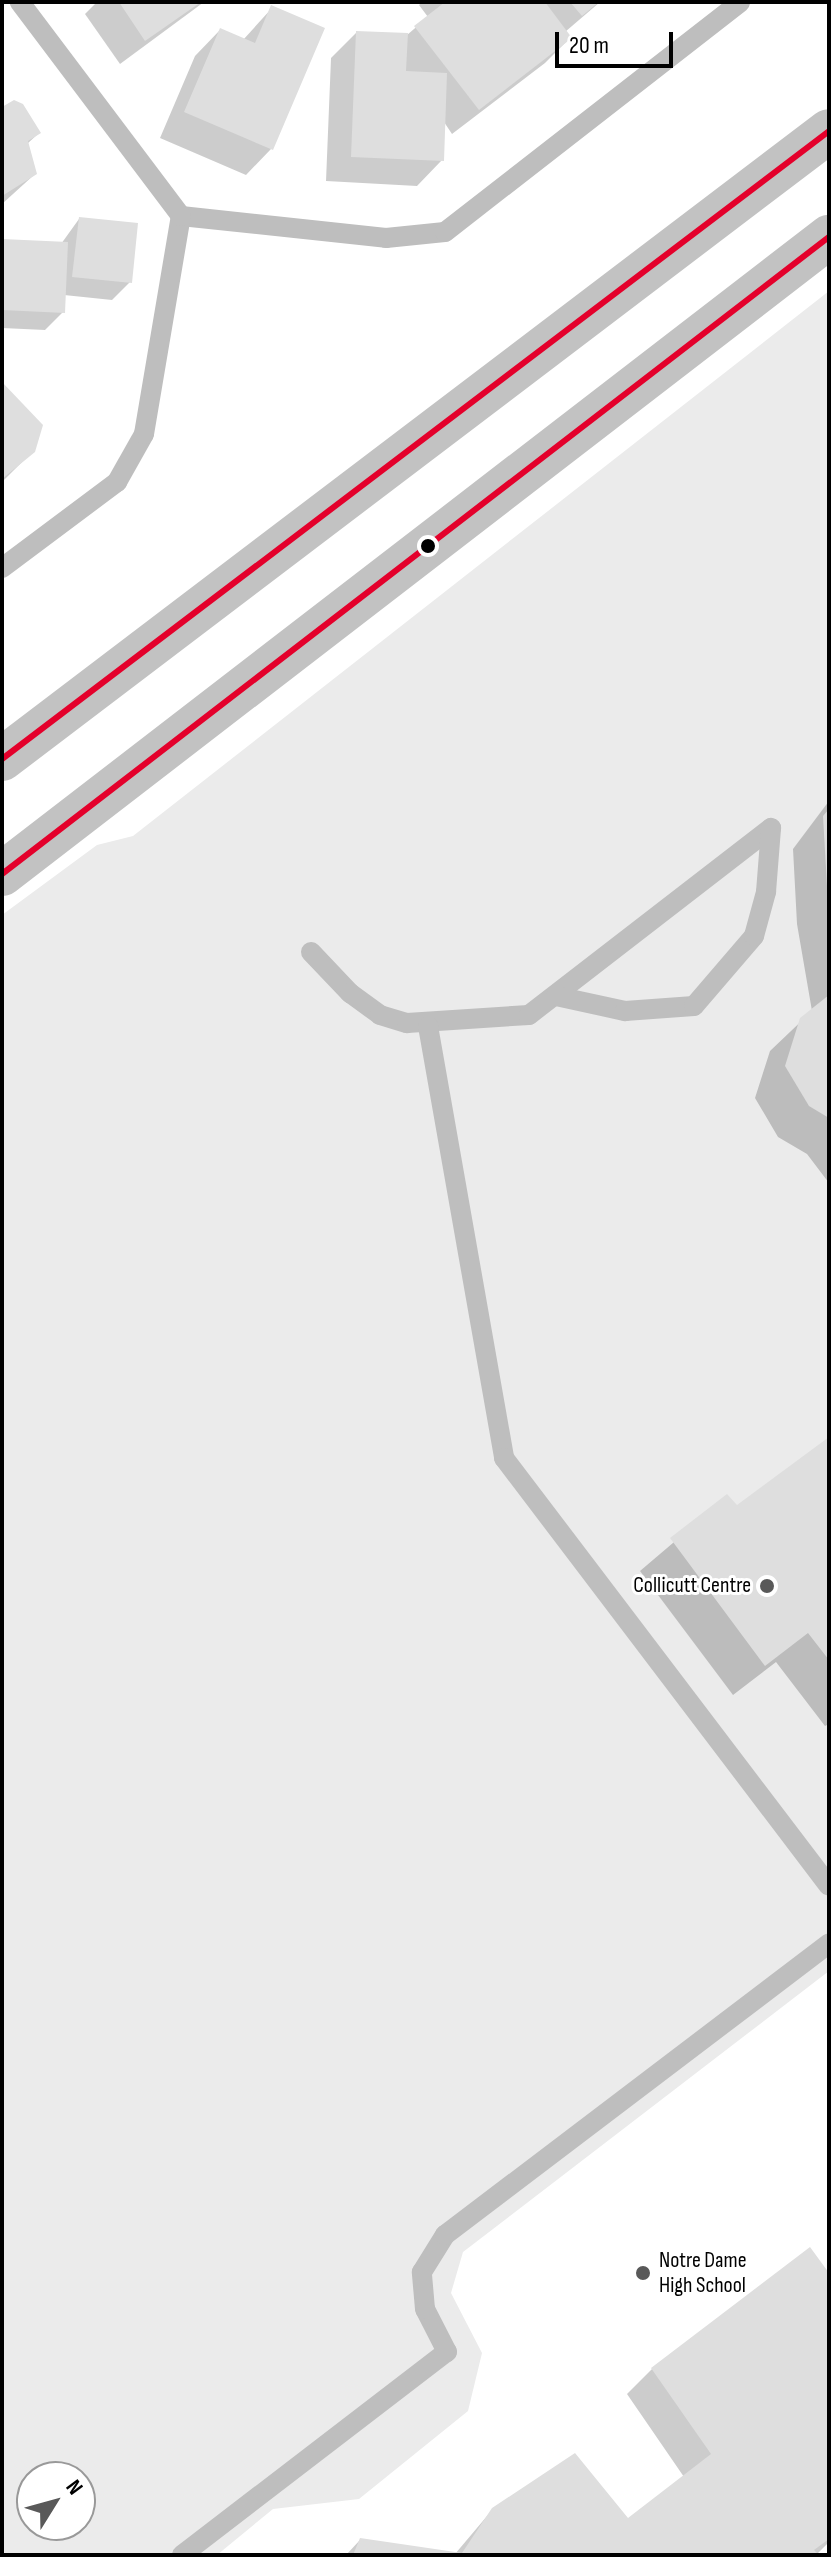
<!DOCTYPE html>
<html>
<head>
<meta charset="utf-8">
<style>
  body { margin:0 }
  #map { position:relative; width:831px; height:2557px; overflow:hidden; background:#fff; font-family:"Sofia Sans Condensed",sans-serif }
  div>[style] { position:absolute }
  .green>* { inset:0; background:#ebebeb }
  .shadow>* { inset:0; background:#0003 }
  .building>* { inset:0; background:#dedede }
  .lane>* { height:20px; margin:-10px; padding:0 10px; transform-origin:10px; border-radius:10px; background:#bebebe }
  .secondary>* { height:44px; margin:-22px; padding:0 22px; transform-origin:22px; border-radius:22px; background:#c2c2c2 }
  .bus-1>* { height:6px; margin:-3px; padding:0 3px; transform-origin:3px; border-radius:3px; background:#e4002b }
  .dots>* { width:22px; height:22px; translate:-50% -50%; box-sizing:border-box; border:4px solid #fff; border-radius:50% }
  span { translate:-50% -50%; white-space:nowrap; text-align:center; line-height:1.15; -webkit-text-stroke:6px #fff; paint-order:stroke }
  .poi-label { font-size:22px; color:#000 }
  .right { translate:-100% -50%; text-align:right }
  .left { translate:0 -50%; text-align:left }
  .frame { position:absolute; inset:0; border:4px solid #000; pointer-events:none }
  .north { position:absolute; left:16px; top:2461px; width:80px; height:80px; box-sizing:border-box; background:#fff; border:2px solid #999; border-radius:50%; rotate:53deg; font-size:22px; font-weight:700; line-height:32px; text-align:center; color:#000 }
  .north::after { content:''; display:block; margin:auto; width:28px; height:36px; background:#595959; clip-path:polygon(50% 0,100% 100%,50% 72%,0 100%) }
  .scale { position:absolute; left:555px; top:32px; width:118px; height:36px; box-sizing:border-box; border:4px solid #000; border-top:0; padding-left:10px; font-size:24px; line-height:28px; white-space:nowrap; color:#000; -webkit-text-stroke:6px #fff; paint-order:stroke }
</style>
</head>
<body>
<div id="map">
  <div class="green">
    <div style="clip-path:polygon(evenodd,829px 291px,829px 1971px,463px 2252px,451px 2293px,482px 2353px,468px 2411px,359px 2499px,273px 2509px,217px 2555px,2px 2555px,2px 915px,97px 845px,133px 836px,829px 291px,32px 2477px,80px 2477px,80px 2525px,32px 2525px,32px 2477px)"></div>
  </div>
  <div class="shadow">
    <div style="clip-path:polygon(97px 2px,204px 2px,120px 64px,85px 14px)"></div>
    <div style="clip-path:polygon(422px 2px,600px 2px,565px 32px,570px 38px,545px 63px,452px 134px,444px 122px,442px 160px,417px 186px,326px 181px,331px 58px,356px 33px,407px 35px,428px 17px,419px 5px)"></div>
    <div style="clip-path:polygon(272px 8px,322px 29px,271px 149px,246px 175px,160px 138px,195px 56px,220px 30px,243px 40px)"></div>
    <div style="clip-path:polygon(2px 109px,39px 133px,27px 144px,35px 174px,2px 204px)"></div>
    <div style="clip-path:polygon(79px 219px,130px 282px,112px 300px,64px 295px,63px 312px,45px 330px,2px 328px,2px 241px,61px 244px)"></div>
    <div style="clip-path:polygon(2px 384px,33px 451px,2px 482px)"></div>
    <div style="clip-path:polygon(829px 801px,829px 1183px,807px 1154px,778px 1137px,755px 1098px,770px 1051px,812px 1011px,797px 924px,793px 849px)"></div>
    <div style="clip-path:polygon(829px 1439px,829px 1724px,825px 1726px,776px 1662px,733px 1695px,640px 1571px,727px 1497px,737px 1508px)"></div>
    <div style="clip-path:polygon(829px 2276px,829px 2542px,816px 2555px,346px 2555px,360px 2540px,455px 2554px,493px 2509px,627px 2521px,684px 2477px,627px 2394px,652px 2369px)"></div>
  </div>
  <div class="building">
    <div style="clip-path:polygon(119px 2px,201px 2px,145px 41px)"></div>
    <div style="clip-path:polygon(445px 2px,545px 2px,572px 38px,479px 110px,414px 26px)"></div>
    <div style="clip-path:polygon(570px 2px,599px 2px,582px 16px)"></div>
    <div style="clip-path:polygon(271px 5px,325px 28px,273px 150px,184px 112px,220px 28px,255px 43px)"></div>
    <div style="clip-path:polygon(356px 31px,408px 33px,406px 71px,447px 73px,444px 161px,351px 157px)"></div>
    <div style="clip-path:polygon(14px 100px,23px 104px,41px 133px,28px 141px,37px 174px,2px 196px,2px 107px)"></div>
    <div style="clip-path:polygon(79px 217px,138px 223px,132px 283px,72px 277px)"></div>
    <div style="clip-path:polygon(2px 239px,68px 242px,65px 313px,2px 310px)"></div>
    <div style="clip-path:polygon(2px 382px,43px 425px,35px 452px,2px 479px)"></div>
    <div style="clip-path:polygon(829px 809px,829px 886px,827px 886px,823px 816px)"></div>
    <div style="clip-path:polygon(829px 995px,829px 1118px,809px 1106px,785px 1066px,800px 1018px)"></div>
    <div style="clip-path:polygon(829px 1437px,829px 1660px,808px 1633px,765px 1666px,670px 1538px,727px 1494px,737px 1505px)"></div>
    <div style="clip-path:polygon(810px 2247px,829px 2273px,829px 2539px,814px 2550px,819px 2555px,353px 2555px,360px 2538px,462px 2553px,492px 2508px,575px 2453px,628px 2518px,711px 2454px,651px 2368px)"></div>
  </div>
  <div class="lane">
    <div style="left:181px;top:216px;width:206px;rotate:6.1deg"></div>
    <div style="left:386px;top:238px;width:59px;rotate:-5.8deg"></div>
    <div style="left:445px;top:232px;width:374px;rotate:-37.9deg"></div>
    <div style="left:2px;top:568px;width:144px;rotate:-36.8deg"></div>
    <div style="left:117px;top:482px;width:55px;rotate:-60.6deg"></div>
    <div style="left:144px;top:434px;width:221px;rotate:-80.4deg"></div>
    <div style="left:181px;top:216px;width:268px;rotate:-127deg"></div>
    <div style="left:311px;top:952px;width:57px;rotate:46.4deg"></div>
    <div style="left:350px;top:993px;width:37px;rotate:36deg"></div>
    <div style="left:380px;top:1015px;width:28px;rotate:17deg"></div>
    <div style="left:407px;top:1023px;width:122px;rotate:-3.8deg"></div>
    <div style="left:529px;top:1015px;width:306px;rotate:-37.7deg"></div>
    <div style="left:556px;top:996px;width:71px;rotate:12.3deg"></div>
    <div style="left:625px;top:1011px;width:69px;rotate:-4.1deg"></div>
    <div style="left:694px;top:1006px;width:92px;rotate:-49.4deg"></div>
    <div style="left:754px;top:936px;width:46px;rotate:-74.7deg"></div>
    <div style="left:766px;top:892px;width:64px;rotate:-85.5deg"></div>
    <div style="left:428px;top:1026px;width:439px;rotate:80deg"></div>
    <div style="left:504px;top:1458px;width:537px;rotate:52.79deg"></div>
    <div style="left:182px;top:2555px;width:334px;rotate:-37.5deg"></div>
    <div style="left:447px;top:2352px;width:48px;rotate:-117.1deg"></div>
    <div style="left:425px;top:2309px;width:37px;rotate:-95deg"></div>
    <div style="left:422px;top:2272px;width:44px;rotate:-58.1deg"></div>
    <div style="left:445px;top:2235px;width:482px;rotate:-37.2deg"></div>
  </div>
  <div class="secondary">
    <div style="left:2px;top:759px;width:1038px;rotate:-37.21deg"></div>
    <div style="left:2px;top:874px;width:1044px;rotate:-37.61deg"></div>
  </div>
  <div class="bus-1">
    <div style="left:2px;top:759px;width:1038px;rotate:-37.21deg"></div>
    <div style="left:2px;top:874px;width:1044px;rotate:-37.61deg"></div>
  </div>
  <div class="dots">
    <div style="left:428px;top:546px;background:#000"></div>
    <div style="left:767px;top:1586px;background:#595959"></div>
    <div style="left:643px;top:2273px;background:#595959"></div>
  </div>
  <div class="poi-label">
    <span class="right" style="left:751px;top:1586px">Collicutt Centre</span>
    <span class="left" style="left:659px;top:2273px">Notre Dame<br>High School</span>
  </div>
  <div class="frame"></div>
  <div class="north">N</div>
  <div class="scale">20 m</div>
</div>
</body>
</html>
